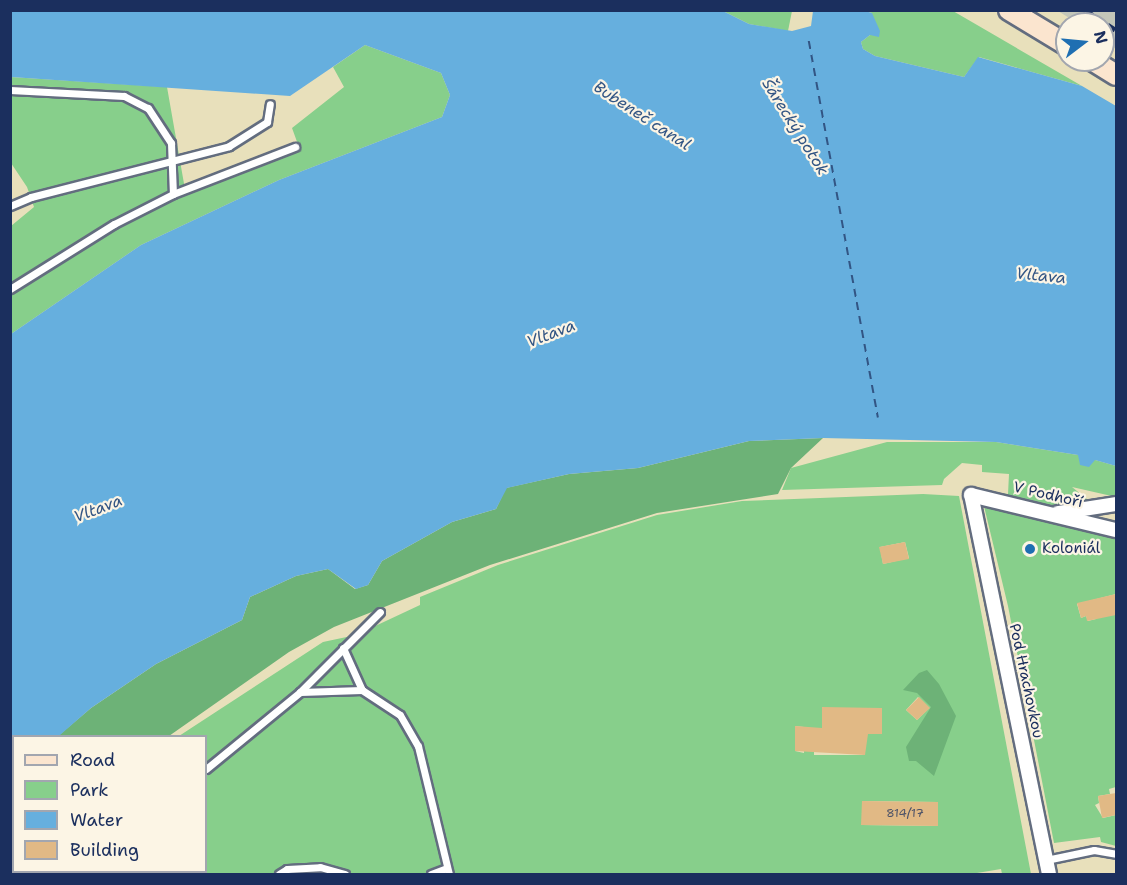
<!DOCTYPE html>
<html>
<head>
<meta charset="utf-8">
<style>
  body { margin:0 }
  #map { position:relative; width:1127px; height:885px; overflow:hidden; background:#e8e0bb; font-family:"Shantell Sans",sans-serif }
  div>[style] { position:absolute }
  .industrial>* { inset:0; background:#c3c6b9 }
  .green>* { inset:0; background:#87cf8b }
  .forest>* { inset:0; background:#6db277 }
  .water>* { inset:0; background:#66afde }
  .ferry>* { height:1.5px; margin-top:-0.75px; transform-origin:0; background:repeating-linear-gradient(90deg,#325584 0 8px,transparent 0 14px) }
  .building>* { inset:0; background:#e1b985 }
  .roads { filter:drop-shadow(2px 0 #636d7f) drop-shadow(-2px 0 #636d7f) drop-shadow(0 2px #636d7f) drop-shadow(0 -2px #636d7f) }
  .service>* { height:7px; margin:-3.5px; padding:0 3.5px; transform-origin:3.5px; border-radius:3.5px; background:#fff }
  .minor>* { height:14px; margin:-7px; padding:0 7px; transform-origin:7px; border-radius:7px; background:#fff }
  .secondary>* { height:20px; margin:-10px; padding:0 10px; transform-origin:10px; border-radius:10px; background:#fbe5cf }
  .rail>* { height:4.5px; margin-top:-2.25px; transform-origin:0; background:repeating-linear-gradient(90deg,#1b2f5e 0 9px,transparent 0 13.5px) }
  .dots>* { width:16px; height:16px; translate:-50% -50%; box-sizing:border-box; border:3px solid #fcf5e5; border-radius:50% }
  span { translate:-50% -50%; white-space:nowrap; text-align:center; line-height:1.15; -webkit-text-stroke:4.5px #fcf5e5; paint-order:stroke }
  .number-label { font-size:12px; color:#4c5268 }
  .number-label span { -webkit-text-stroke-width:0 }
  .street-label { font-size:15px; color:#1b2f5e }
  .poi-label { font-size:15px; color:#1b2f5e }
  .left { translate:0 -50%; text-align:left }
  .water-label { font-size:16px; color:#325584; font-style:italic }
  .frame { position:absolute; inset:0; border:12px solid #1b2f5e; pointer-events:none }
  .legend { position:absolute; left:12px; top:735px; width:195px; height:138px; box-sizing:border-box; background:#fcf5e5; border:2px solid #a2a6af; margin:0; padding:8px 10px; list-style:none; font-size:18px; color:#1b2f5e }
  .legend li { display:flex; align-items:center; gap:12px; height:30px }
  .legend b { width:30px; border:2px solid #a2a6af }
  .north { position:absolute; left:1055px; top:12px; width:60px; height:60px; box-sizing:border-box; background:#fcf5e5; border:2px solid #a2a6af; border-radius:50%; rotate:74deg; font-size:16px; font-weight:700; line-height:24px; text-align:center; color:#1b2f5e }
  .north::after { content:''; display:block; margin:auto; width:21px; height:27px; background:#1f6fb2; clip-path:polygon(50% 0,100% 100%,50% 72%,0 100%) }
</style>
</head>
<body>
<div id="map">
  <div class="industrial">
    <div style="clip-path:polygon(1058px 11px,1116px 11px,1116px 49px,1103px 40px,1103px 24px,1079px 24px)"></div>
  </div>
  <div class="green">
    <div style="clip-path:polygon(723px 11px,792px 11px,788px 31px,749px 24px)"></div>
    <div style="clip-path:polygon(865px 11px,953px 11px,1082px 86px,979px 57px,964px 77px,875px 56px,863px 49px,861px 42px,870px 35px,872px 13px)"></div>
    <div style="clip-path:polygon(365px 45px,441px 73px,450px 95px,442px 117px,279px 180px,141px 245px,11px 334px,11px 226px,34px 207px,27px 187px,11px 163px,10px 77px,167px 87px,186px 195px,300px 150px,292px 128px,344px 87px,333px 67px)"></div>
    <div style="clip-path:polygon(887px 442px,996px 442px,1078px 455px,1116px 466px,1116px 497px,1072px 487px,1088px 500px,1047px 509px,983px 491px,1008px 494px,1009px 474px,982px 472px,982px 465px,962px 463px,944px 479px,942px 485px,782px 490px,791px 468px)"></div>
    <div style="clip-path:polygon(evenodd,923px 494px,959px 496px,1031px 874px,1002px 874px,1001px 869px,971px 874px,116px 874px,206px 872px,206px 736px,179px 736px,323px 642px,356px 635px,420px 605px,420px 597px,498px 565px,657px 515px,742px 501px,923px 494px,905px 542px,909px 558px,883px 564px,880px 547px,905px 542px,923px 494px,918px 697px,929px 708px,917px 720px,906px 710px,918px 697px,923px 494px,822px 708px,882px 708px,882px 734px,822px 734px,822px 708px,923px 494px,795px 726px,804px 727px,804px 753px,795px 751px,795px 726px,923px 494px,814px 737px,865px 755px,814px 755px,814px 737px,923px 494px,862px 801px,938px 802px,938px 826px,862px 825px,862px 801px)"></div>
    <div style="clip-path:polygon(983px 502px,1116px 534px,1116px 594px,1077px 604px,1081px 618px,1086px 616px,1088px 621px,1096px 619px,1095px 614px,1116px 610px,1116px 787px,1109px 789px,1110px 794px,1098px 796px,1099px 803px,1095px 805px,1103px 818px,1116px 815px,1116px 846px,1101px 842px,1100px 837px,1054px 843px,1008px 606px)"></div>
    <div style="clip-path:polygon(19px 872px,105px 872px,107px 874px,22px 874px)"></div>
  </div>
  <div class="forest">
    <div style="clip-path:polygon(823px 438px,791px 468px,778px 494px,657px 513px,490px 565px,334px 627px,289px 652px,169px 736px,58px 736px,91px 708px,156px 664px,242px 620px,250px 597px,296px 576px,328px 569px,355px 589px,368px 585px,382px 561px,452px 522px,496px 509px,506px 488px,569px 474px,638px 468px,749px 441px)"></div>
    <div style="clip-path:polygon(927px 670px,939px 684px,956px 716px,934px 776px,916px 761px,909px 761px,906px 747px,931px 707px,917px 693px,903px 690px,919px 673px)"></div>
    <div style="clip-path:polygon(13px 743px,14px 864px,11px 867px,10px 745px)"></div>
  </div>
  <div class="water">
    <div style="clip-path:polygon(723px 11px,749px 24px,792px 31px,811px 26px,813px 11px,865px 11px,872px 13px,880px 31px,879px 37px,870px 35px,861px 42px,863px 49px,875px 56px,964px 77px,978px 57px,1082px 86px,1116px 106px,1116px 466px,1095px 460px,1089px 467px,1080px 465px,1078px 455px,996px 442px,823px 438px,749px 441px,638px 468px,569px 474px,507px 488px,496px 509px,452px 522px,382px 561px,368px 585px,356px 589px,328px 569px,296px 576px,250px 597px,242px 620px,156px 664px,91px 708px,60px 735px,14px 736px,11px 745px,11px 334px,141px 245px,279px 180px,442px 117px,450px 95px,441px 73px,365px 45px,290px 96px,11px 77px,11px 11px)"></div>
  </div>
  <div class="ferry">
    <div style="left:809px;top:41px;width:383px;rotate:79.6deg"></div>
  </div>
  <div class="building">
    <div style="clip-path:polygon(905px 542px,909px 559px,883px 564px,879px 547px)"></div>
    <div style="clip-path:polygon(1116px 594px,1116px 615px,1087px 621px,1086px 616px,1081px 618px,1077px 603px)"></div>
    <div style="clip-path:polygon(919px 697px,930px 708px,917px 720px,906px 710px)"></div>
    <div style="clip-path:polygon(822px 707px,882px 708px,882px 734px,868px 734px,865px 755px,795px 751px,795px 726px,822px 728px)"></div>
    <div style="clip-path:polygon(1116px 793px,1116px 815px,1102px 818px,1098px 796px)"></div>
    <div style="clip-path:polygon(862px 801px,938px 802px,938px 826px,861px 825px)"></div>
  </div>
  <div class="roads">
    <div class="service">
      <div style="left:10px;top:90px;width:114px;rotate:3deg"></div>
      <div style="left:124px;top:96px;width:27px;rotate:27deg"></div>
      <div style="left:148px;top:108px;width:42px;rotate:56.7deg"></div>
      <div style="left:171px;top:143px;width:51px;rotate:87.8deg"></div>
      <div style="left:10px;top:206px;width:23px;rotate:-23deg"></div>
      <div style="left:31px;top:197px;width:204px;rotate:-14.4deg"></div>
      <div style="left:229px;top:146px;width:45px;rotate:-32.3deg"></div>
      <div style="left:267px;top:122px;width:18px;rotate:-81deg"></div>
      <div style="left:10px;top:289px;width:123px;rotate:-32deg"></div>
      <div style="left:114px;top:224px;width:66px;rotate:-27deg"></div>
      <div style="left:173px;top:194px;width:131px;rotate:-21.1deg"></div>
      <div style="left:343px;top:648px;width:46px;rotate:65.7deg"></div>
      <div style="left:362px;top:690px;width:45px;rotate:33.3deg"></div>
      <div style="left:400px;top:715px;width:36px;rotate:60deg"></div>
      <div style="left:418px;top:746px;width:132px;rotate:76.4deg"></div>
      <div style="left:300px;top:692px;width:62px;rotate:-1.8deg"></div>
      <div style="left:206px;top:769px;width:122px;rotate:-39.3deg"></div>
      <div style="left:300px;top:692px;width:113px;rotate:-45deg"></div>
      <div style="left:1046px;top:860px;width:49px;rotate:-11.8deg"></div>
      <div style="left:1094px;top:850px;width:22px;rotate:10deg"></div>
      <div style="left:178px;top:872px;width:3px;rotate:45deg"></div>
      <div style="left:279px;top:874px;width:9px;rotate:-32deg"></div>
      <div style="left:287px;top:869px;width:33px;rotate:-3deg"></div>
      <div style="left:320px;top:867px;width:26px;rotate:16deg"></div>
      <div style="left:431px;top:874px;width:17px;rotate:-21deg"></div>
    </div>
    <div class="minor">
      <div style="left:1058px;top:513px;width:59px;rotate:-8.8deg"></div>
      <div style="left:1049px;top:874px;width:387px;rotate:-101.6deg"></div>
      <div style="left:971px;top:495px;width:149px;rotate:13.6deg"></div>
    </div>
    <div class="secondary">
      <div style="left:1009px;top:10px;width:68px;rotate:31.1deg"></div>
      <div style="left:1092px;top:60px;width:28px;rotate:32deg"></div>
    </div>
  </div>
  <div class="rail">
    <div style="left:1085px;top:10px;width:37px;rotate:33deg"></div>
  </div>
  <div class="dots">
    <div style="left:1030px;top:549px;background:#1f6fb2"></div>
  </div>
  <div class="number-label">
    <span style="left:905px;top:814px">814/17</span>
  </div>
  <div class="street-label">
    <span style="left:1048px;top:495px;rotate:13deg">V Podhoří</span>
    <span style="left:1026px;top:681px;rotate:78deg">Pod Hrachovkou</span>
  </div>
  <div class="poi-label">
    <span class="left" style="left:1042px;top:549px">Koloniál</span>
  </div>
  <div class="water-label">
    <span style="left:642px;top:116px;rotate:33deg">Bubeneč canal</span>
    <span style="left:795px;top:127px;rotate:58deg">Šárecký potok</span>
    <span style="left:1041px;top:276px;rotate:6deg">Vltava</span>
    <span style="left:551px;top:334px;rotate:-21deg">Vltava</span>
    <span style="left:98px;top:509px;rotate:-21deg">Vltava</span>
  </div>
  <div class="frame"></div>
  <ul class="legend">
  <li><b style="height:8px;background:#fbe5cf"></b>Road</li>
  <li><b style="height:16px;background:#87cf8b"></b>Park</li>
  <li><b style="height:16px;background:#66afde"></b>Water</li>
  <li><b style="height:16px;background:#e1b985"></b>Building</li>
  </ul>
  <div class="north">N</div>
</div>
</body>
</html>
